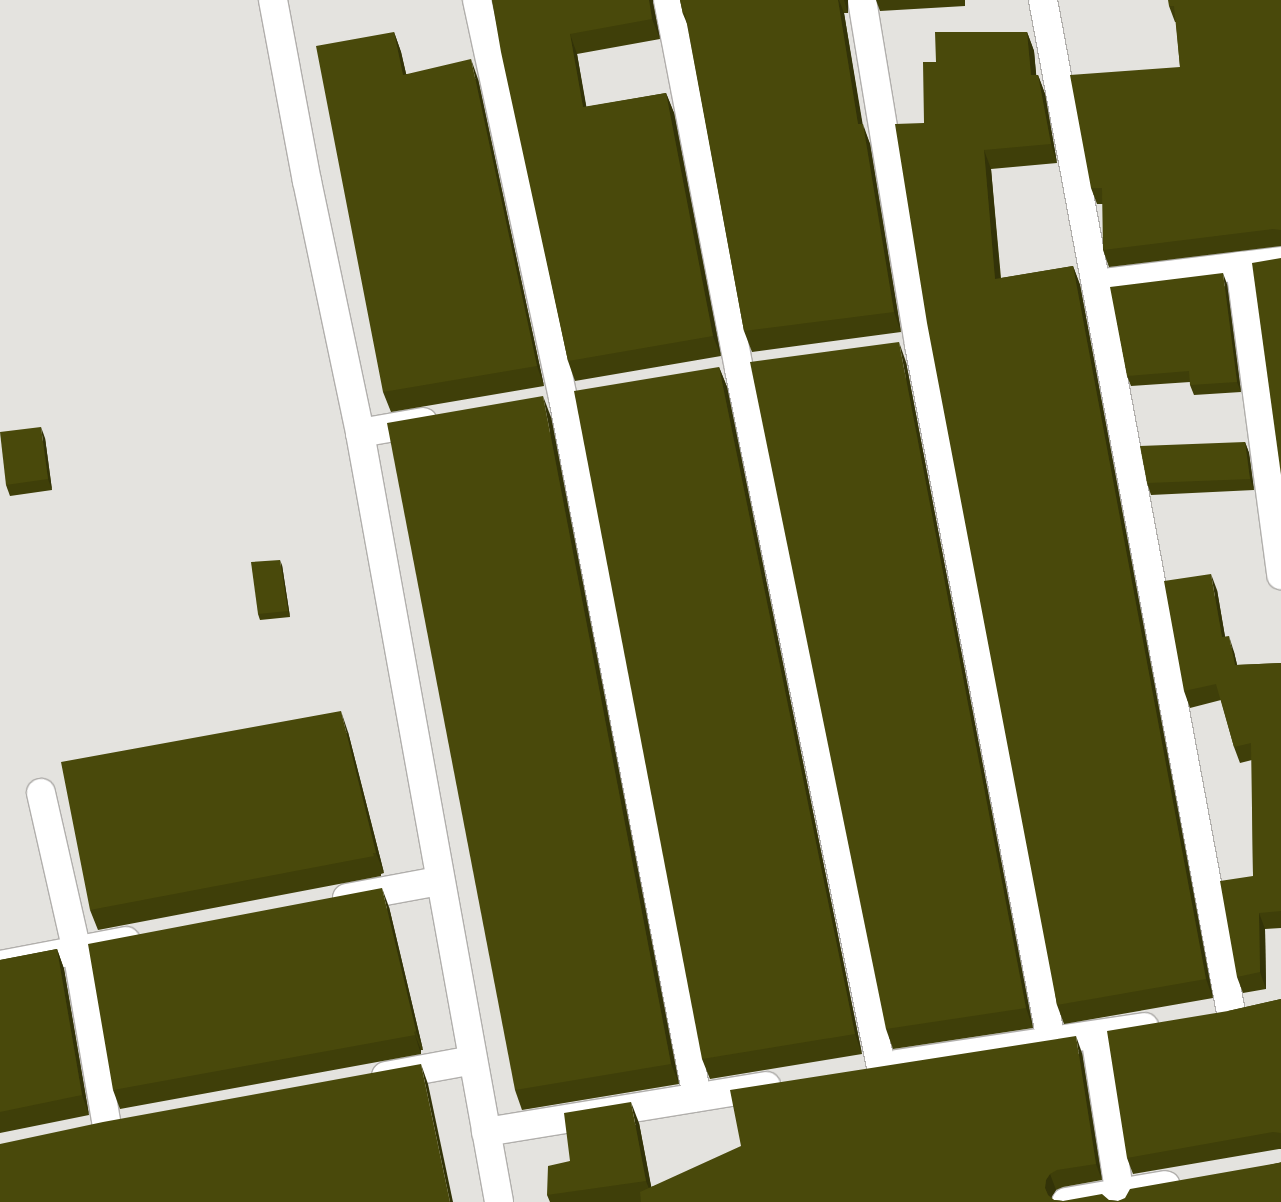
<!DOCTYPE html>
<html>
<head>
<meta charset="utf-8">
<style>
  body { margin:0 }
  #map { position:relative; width:1281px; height:1202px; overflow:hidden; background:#e4e3df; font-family:Mulish,sans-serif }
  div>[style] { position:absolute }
  .roads { filter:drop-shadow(1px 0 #b1afac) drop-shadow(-1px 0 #b1afac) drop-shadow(0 1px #b1afac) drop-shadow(0 -1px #b1afac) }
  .street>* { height:28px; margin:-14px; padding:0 14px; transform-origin:14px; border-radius:14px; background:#fff }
  .wall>* { inset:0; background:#3f3f09 }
  .shaded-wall>* { inset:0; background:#333308 }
  .building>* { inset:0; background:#49490b }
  span { translate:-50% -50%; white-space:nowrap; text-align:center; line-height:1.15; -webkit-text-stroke:5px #e4e3df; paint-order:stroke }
</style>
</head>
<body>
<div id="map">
  <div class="roads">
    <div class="street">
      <div style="left:273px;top:0;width:184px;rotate:79.4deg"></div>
      <div style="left:307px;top:181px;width:258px;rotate:78.1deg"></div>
      <div style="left:360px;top:433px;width:781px;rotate:79.75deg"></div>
      <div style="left:477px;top:0;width:407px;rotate:77.8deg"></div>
      <div style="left:563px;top:398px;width:712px;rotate:79.15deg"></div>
      <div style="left:668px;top:0;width:376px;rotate:79.1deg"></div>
      <div style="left:739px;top:369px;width:712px;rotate:78.5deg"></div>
      <div style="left:862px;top:0;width:350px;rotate:80.6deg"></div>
      <div style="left:919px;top:345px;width:707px;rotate:79.25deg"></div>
      <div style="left:1043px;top:0;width:1029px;rotate:79.48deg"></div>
      <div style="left:1240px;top:266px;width:312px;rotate:82.4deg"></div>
      <div style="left:1096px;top:284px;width:186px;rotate:-7.1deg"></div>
      <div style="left:360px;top:433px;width:64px;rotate:-9.9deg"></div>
      <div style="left:41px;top:793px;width:162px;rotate:77.2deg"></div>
      <div style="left:77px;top:951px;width:179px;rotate:80.3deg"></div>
      <div style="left:347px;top:898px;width:94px;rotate:-10.5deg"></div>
      <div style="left:0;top:965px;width:128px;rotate:-10.8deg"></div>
      <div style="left:1095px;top:1035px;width:169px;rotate:81.2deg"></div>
      <div style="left:897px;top:1064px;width:250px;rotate:-8.5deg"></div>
      <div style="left:386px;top:1076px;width:88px;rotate:-10.4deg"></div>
      <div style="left:486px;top:1132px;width:284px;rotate:-9.3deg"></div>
      <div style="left:1066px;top:1202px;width:101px;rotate:-9.6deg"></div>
    </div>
  </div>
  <div class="wall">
    <div style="clip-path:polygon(492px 0,653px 0,653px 3px,660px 39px,577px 54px,586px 107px,666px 93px,674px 113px,721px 356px,575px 381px,568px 361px)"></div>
    <div style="clip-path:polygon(680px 0,848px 0,848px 13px,844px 13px,862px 124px,870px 144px,901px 332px,752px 352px,744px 331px,688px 26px,683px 14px)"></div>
    <div style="clip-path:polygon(876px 0,965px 0,965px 6px,880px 11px)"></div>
    <div style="clip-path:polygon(1281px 0,1281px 246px,1109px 267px,1103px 250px,1103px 204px,1097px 204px,1091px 188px,1180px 67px,1176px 22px,1175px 22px,1169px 6px)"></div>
    <div style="clip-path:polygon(394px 32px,401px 52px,406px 74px,478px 79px,544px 386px,391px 412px,383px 392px)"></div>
    <div style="clip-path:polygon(1027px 32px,1034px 51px,1036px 75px,1038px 75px,1045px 94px,1057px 163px,991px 169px,1001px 278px,1073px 266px,1080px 285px,1213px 998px,1064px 1024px,1057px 1005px,924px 123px,936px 62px)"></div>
    <div style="clip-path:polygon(1227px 284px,1241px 392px,1194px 395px,1190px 385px,1190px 382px,1131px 386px,1127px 376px)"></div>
    <div style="clip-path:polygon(906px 362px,1033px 1028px,893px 1049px,886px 1029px)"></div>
    <div style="clip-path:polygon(719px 367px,727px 387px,862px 1054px,710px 1079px,702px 1059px)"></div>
    <div style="clip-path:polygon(551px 417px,679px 1084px,522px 1110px,515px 1090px)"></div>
    <div style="clip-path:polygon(45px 438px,52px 490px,10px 496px,6px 485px)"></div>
    <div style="clip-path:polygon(1245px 442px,1249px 453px,1254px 490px,1151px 495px,1147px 483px)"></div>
    <div style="clip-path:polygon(282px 565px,290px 617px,260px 620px,258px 614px)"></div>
    <div style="clip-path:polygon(1217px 590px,1225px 637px,1234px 652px,1237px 665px,1281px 663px,1281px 928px,1265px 929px,1266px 989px,1243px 993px,1237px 977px,1253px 876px,1252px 760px,1240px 763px,1234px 747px,1221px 700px,1190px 708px,1184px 691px)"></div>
    <div style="clip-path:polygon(348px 732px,384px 873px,381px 874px,381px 876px,98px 930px,90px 910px)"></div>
    <div style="clip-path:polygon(389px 907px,423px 1050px,421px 1050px,421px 1054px,120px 1109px,113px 1090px)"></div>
    <div style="clip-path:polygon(57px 949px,64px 969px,89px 1115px,0 1133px,0 960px)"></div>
    <div style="clip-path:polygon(1281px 999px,1281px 1149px,1279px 1149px,1133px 1174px,1127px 1158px,1228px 1011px)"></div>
    <div style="clip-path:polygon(1082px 1053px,1102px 1180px,1063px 1187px,1056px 1190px,1052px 1196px,1051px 1198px,1054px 1200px,1063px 1201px,1109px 1200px,1118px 1201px,1278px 1163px,1281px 1202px,550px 1202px,547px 1195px,570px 1161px,639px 1123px,651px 1187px)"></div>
  </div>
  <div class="shaded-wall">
    <div style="clip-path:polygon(649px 0,653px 0,653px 3px,660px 39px,652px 19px)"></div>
    <div style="clip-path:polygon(838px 0,839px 0,844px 13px,866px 144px,858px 124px)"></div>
    <div style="clip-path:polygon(844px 0,848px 0,848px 13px)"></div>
    <div style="clip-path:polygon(394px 32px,401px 52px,411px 95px,403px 75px)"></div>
    <div style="clip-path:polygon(1027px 32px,1034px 51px,1038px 94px,1031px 75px)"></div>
    <div style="clip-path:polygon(570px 34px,577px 54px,590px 127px,583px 107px)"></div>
    <div style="clip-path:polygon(471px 59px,478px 79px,544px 386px,537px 366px)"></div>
    <div style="clip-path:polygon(1038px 75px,1045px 94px,1057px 163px,1051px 144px)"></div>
    <div style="clip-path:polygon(666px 93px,674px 113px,721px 356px,713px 336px)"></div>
    <div style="clip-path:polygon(863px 124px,870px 144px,901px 332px,894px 312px)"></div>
    <div style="clip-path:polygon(984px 150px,991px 169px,1002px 298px,995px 279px)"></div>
    <div style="clip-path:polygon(1073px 266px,1080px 285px,1213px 998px,1206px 979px)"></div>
    <div style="clip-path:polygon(1223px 273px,1227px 284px,1241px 392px,1237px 382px)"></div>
    <div style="clip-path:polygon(899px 342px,906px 362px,1033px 1028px,1026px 1008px)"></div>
    <div style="clip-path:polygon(719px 367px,727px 387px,862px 1054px,855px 1034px)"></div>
    <div style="clip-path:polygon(543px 396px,551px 417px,679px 1084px,671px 1064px)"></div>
    <div style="clip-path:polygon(41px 427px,45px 438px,52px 490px,48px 479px)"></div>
    <div style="clip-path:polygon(1245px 442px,1249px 453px,1254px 490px,1250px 479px)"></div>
    <div style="clip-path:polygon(280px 560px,282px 565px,290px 617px,288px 611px)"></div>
    <div style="clip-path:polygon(1211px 574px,1217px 590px,1228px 654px,1222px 637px)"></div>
    <div style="clip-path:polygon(1229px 636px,1234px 652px,1241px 681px,1235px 665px)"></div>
    <div style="clip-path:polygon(341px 711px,348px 732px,384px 873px,376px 853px)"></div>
    <div style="clip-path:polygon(382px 888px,389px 907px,423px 1050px,416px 1031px)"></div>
    <div style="clip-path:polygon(1259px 913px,1265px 929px,1266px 989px,1260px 972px)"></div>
    <div style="clip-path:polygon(57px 949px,64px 969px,89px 1115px,82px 1095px)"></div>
    <div style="clip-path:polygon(414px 1032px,421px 1050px,421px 1054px,415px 1035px)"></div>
    <div style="clip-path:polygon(1076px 1036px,1082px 1053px,1102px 1180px,1096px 1164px)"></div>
    <div style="clip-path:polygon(421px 1064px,428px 1084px,453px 1202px,450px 1202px)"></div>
    <div style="clip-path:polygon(631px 1102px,639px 1123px,654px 1201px,646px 1181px)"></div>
    <div style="clip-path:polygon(1050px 1174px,1056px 1190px,1052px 1196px,1051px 1202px,1045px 1188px,1046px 1180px)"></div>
  </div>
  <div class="building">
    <div style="clip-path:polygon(492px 0,649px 0,652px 19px,570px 34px,583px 107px,666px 93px,713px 336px,568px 361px,501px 52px)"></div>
    <div style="clip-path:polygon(680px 0,838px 0,858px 124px,863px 124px,894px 312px,744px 331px,685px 13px,683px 14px)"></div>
    <div style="clip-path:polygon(1168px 0,1281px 0,1281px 230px,1273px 229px,1103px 250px,1102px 188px,1091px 188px,1070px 75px,1180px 67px,1174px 6px,1169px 6px)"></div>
    <div style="clip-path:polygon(394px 32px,403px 75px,471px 59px,537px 366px,383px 392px,316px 46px)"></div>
    <div style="clip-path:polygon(935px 32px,1027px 32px,1031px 75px,1038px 75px,1051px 144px,984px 150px,995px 279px,1073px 266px,1206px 979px,1057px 1005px,927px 323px,895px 124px,924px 123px,923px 62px,936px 62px)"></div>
    <div style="clip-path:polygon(1281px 258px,1281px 475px,1252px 263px)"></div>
    <div style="clip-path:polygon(1223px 273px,1237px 382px,1190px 385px,1189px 371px,1127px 376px,1110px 287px)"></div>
    <div style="clip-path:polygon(899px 342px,1026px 1008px,886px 1029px,750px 362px)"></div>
    <div style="clip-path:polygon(719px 367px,855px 1034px,702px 1059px,574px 391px)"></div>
    <div style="clip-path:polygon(543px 396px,671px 1064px,515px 1090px,387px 423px)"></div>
    <div style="clip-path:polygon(41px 427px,48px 479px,6px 485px,0 432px)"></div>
    <div style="clip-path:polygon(1245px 442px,1250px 479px,1147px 483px,1140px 446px)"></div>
    <div style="clip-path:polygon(280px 560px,288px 611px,258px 614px,251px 562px)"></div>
    <div style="clip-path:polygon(1211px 574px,1222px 637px,1229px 636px,1235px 665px,1281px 663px,1281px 911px,1259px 913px,1260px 972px,1237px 977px,1220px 881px,1253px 876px,1251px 743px,1234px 747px,1216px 684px,1184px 691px,1164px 581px)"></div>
    <div style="clip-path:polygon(341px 711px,376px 853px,373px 853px,374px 856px,90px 910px,61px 762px)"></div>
    <div style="clip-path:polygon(382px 888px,416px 1031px,414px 1032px,415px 1035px,113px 1090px,88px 944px)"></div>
    <div style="clip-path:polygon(57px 949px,82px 1095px,0 1112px,0 960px)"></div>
    <div style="clip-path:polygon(1281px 999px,1281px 1133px,1273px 1132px,1127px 1158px,1107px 1031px,1228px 1011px)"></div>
    <div style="clip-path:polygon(1076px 1036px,1096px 1164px,1057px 1170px,1050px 1174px,1046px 1180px,1045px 1188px,1048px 1195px,1054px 1200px,1063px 1201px,1102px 1194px,1109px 1200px,1118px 1201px,1125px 1198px,1130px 1189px,1278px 1163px,1281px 1162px,1281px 1202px,641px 1202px,640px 1192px,741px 1146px,730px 1090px)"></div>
    <div style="clip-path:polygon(421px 1064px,450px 1202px,0 1202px,0 1144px,103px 1122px)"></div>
    <div style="clip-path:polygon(631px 1102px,646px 1181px,547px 1195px,548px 1166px,570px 1161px,564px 1113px)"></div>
  </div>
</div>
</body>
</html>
